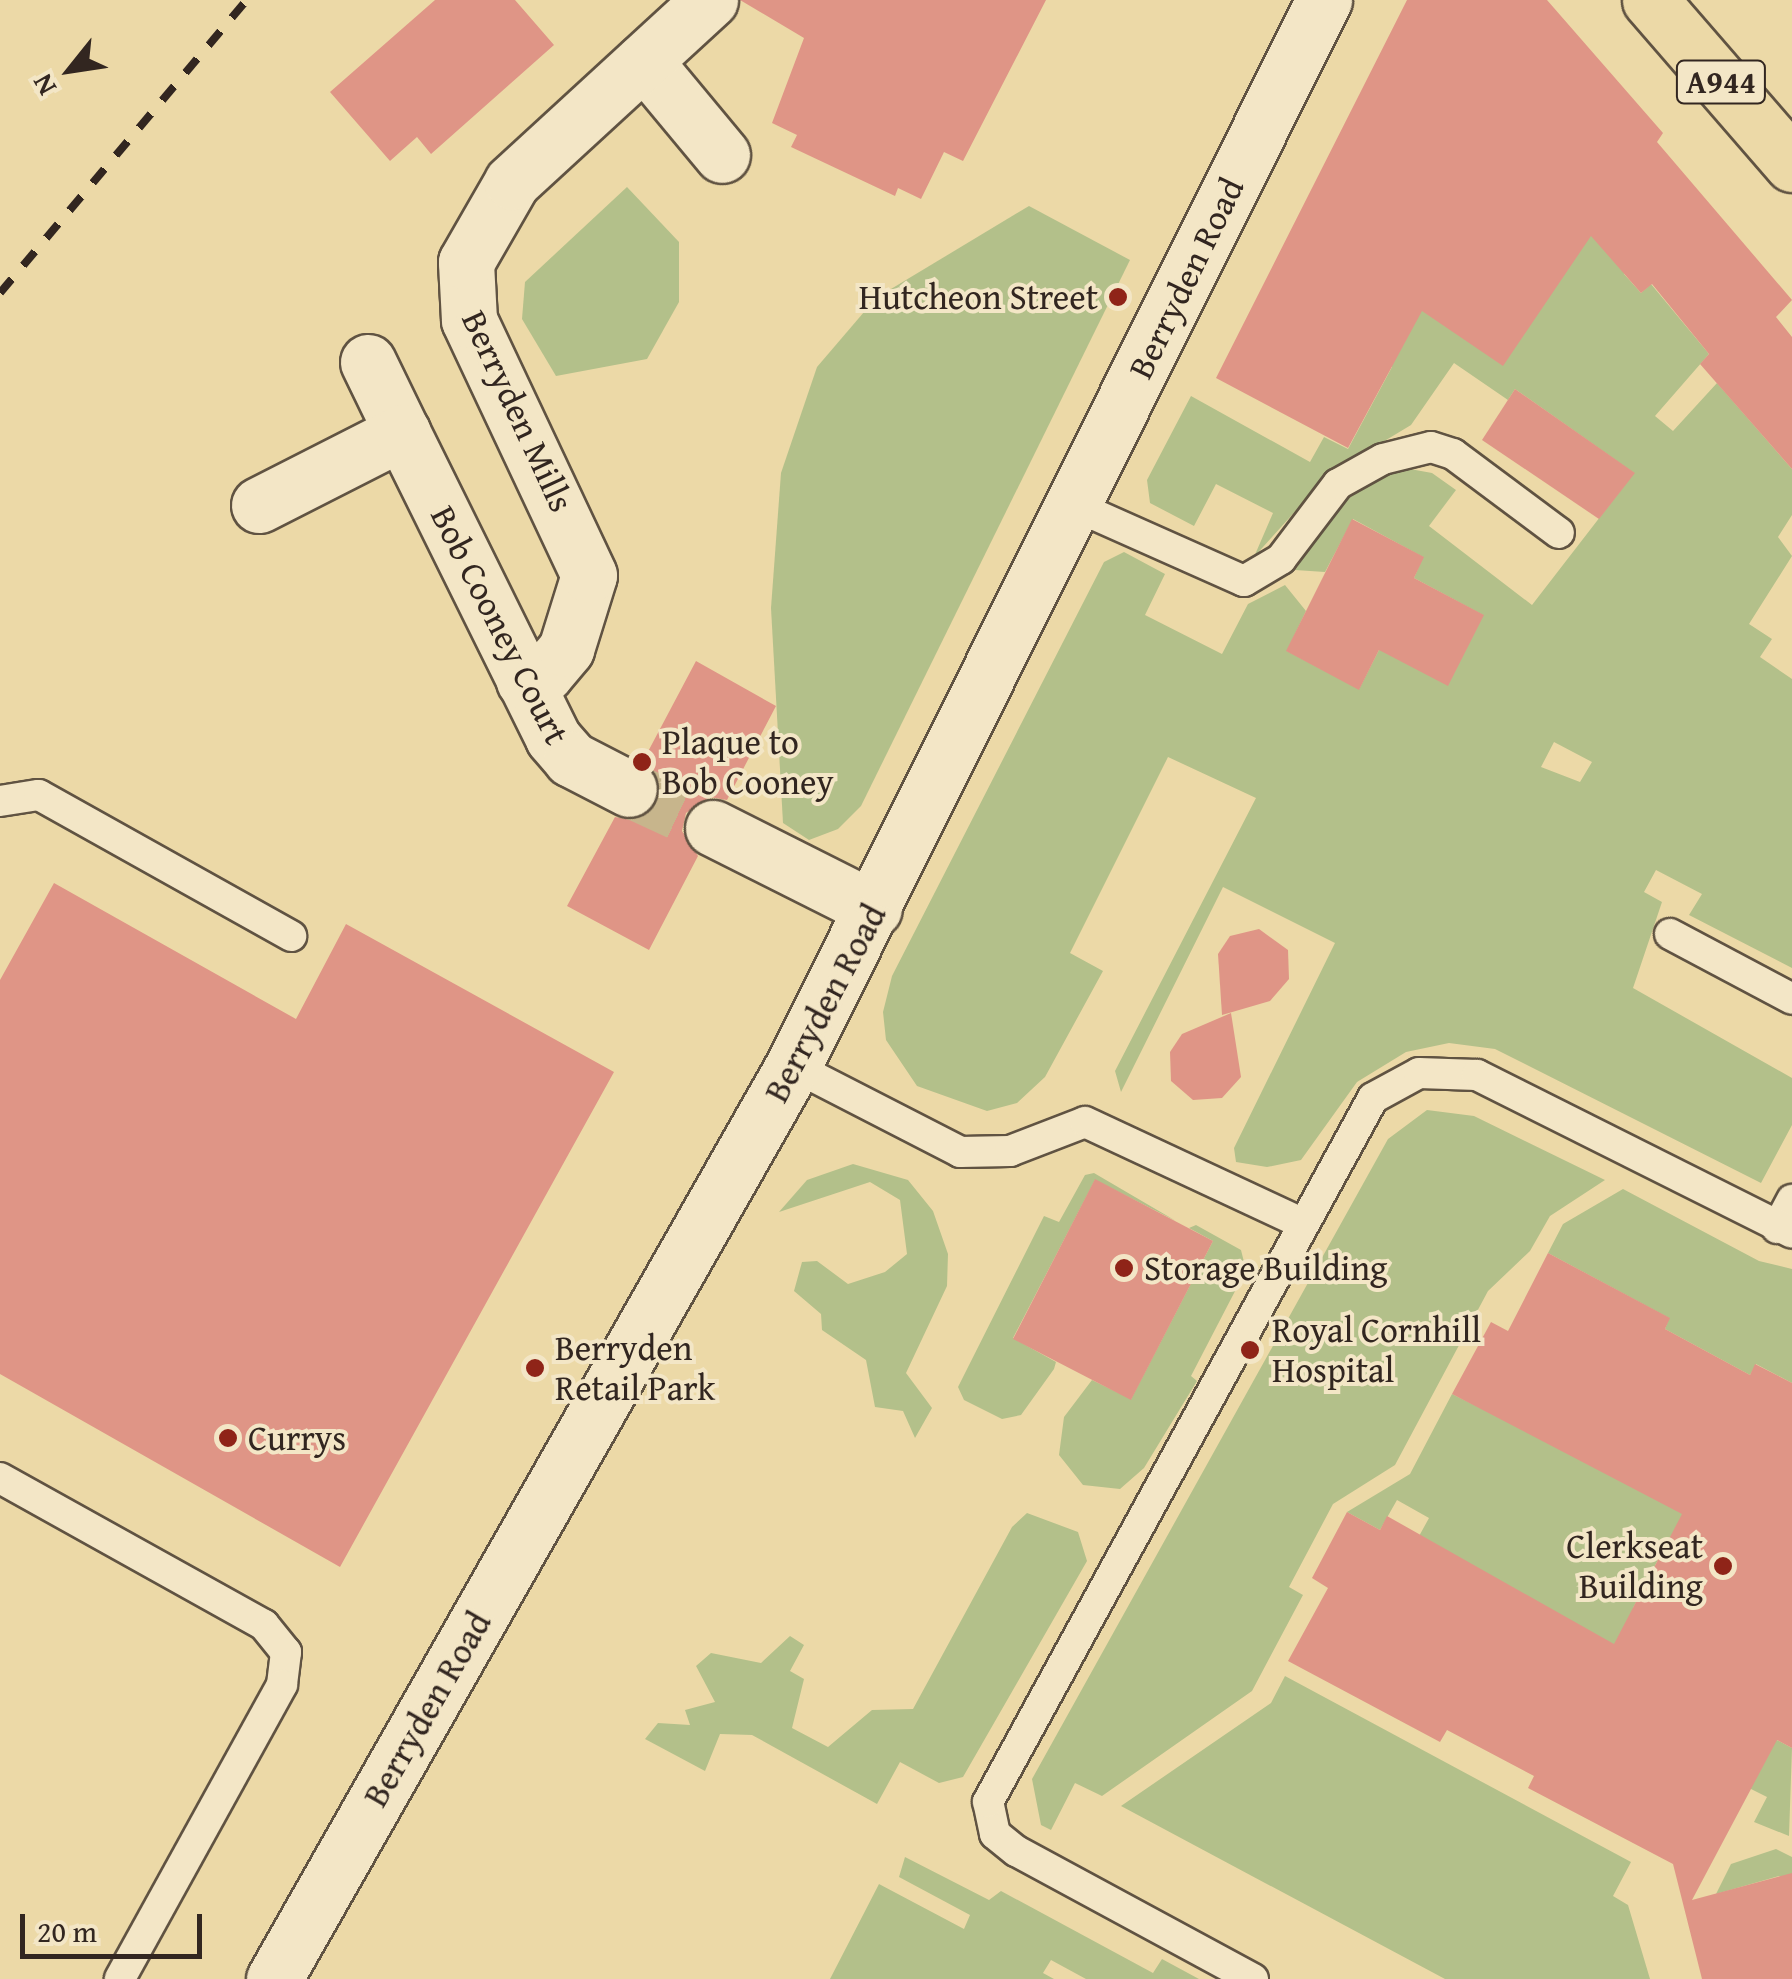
<!DOCTYPE html>
<html>
<head>
<meta charset="utf-8">
<style>
  body { margin:0 }
  #map { position:relative; width:1792px; height:1979px; overflow:hidden; background:#ecd9a7; font-family:"Gentium Book Plus",serif }
  div>[style] { position:absolute }
  .green>* { inset:0; background:#b3c08a }
  .building>* { inset:0; background:#df9586 }
  .minor-tunnel>* { height:55px; margin-top:-27.5px; transform-origin:0; background:repeating-linear-gradient(90deg,#c7b58c 0 55px,transparent 0 83px) }
  .roads { filter:drop-shadow(2px 0 #605342) drop-shadow(-2px 0 #605342) drop-shadow(0 2px #605342) drop-shadow(0 -2px #605342) }
  .service>* { height:30px; margin:-15px; padding:0 15px; transform-origin:15px; border-radius:15px; background:#f3e6c6 }
  .minor>* { height:55px; margin:-27.5px; padding:0 27.5px; transform-origin:27.5px; border-radius:27.5px; background:#f3e6c6 }
  .secondary>* { height:55px; margin:-27.5px; padding:0 27.5px; transform-origin:27.5px; border-radius:27.5px; background:#f3e6c6 }
  .primary>* { height:55px; margin:-27.5px; padding:0 27.5px; transform-origin:27.5px; border-radius:27.5px; background:#ecd9a7 }
  .rail>* { height:8px; margin-top:-4px; transform-origin:0; background:repeating-linear-gradient(90deg,#322620 0 18px,transparent 0 36px) }
  .dots>* { width:28px; height:28px; translate:-50% -50%; box-sizing:border-box; border:5px solid #f3e6c6; border-radius:50% }
  span { translate:-50% -50%; white-space:nowrap; text-align:center; line-height:1.15; -webkit-text-stroke:8px #f3e6c6; paint-order:stroke }
  .shield-label span { padding:2px 8px; background:#f3e6c6; border:2px solid; border-radius:8px; -webkit-text-stroke-width:0 }
  .shield-label { font-size:32px; color:#322620; font-weight:700 }
  .street-label { font-size:35px; color:#322620 }
  .poi-label { font-size:35px; color:#322620 }
  .right { translate:-100% -50%; text-align:right }
  .left { translate:0 -50%; text-align:left }
  .north { position:absolute; left:20px; top:20px; width:100px; height:100px; -webkit-text-stroke:8px #f3e6c6; paint-order:stroke; rotate:240deg; font-size:28px; font-weight:700; line-height:40px; text-align:center; color:#322620 }
  .north::after { content:''; display:block; margin:auto; width:35px; height:45px; background:#322620; clip-path:polygon(50% 0,100% 100%,50% 72%,0 100%) }
  .scale { position:absolute; left:20px; top:1914px; width:182px; height:45px; box-sizing:border-box; border:5px solid #322620; border-top:0; padding-left:12px; font-size:30px; line-height:35px; white-space:nowrap; color:#322620; -webkit-text-stroke:8px #f3e6c6; paint-order:stroke }
</style>
</head>
<body>
<div id="map">
  <div class="green">
    <div style="clip-path:polygon(627px 187px,679px 242px,679px 302px,647px 359px,556px 376px,522px 319px,525px 282px)"></div>
    <div style="clip-path:polygon(evenodd,1618px 196px,1624px 274px,1641px 293px,1651px 284px,1709px 354px,1655px 416px,1673px 431px,1717px 383px,1792px 469px,1792px 515px,1778px 537px,1792px 556px,1749px 624px,1772px 639px,1760px 657px,1792px 679px,1792px 968px,1689px 915px,1702px 894px,1656px 870px,1644px 892px,1662px 902px,1633px 988px,1792px 1078px,1792px 1125px,1761px 1183px,1495px 1049px,1449px 1043px,1406px 1052px,1357px 1082px,1301px 1160px,1267px 1167px,1236px 1162px,1234px 1148px,1335px 943px,1223px 887px,1121px 1092px,1115px 1071px,1256px 798px,1168px 757px,1070px 953px,1103px 971px,1045px 1077px,1017px 1103px,987px 1111px,917px 1086px,886px 1040px,883px 1012px,892px 976px,1104px 562px,1124px 552px,1165px 574px,1145px 615px,1222px 654px,1248px 604px,1285px 585px,1306px 611px,1287px 651px,1359px 689px,1379px 650px,1483px 615px,1414px 578px,1423px 557px,1353px 519px,1325px 572px,1295px 570px,1344px 496px,1399px 467px,1432px 473px,1456px 490px,1429px 526px,1532px 605px,1634px 473px,1515px 389px,1508px 400px,1454px 363px,1411px 425px,1328px 475px,1254px 557px,1273px 513px,1216px 484px,1194px 526px,1150px 503px,1147px 480px,1191px 396px,1310px 462px,1324px 437px,1348px 449px,1392px 367px,1342px 338px,1618px 196px,1554px 742px,1592px 762px,1580px 782px,1541px 767px,1554px 742px)"></div>
    <div style="clip-path:polygon(1029px 206px,1130px 260px,861px 806px,838px 829px,809px 840px,783px 823px,771px 608px,781px 473px,817px 367px,876px 298px)"></div>
    <div style="clip-path:polygon(1427px 1110px,1474px 1116px,1605px 1180px,1550px 1216px,1530px 1251px,1488px 1291px,1395px 1465px,1333px 1504px,1289px 1587px,1303px 1595px,1252px 1691px,1102px 1796px,1075px 1783px,1051px 1830px,1041px 1825px,1032px 1779px,1388px 1139px)"></div>
    <div style="clip-path:polygon(853px 1164px,908px 1180px,933px 1211px,948px 1254px,947px 1286px,906px 1373px,932px 1408px,915px 1438px,903px 1411px,875px 1407px,866px 1360px,822px 1330px,821px 1314px,794px 1291px,802px 1262px,817px 1261px,848px 1284px,885px 1272px,907px 1254px,900px 1200px,870px 1182px,779px 1212px,807px 1180px)"></div>
    <div style="clip-path:polygon(1094px 1173px,1176px 1221px,1095px 1180px,1013px 1338px,1056px 1362px,1054px 1369px,1021px 1415px,1002px 1419px,964px 1400px,958px 1387px,1044px 1216px,1059px 1222px,1085px 1175px)"></div>
    <div style="clip-path:polygon(1623px 1189px,1759px 1261px,1792px 1269px,1792px 1383px,1756px 1364px,1750px 1375px,1665px 1329px,1669px 1318px,1548px 1253px,1563px 1224px)"></div>
    <div style="clip-path:polygon(1196px 1225px,1241px 1250px,1246px 1270px,1191px 1376px,1197px 1381px,1144px 1468px,1120px 1489px,1083px 1485px,1059px 1455px,1064px 1417px,1092px 1380px,1131px 1399px,1213px 1241px,1189px 1228px)"></div>
    <div style="clip-path:polygon(1452px 1394px,1715px 1524px,1705px 1540px,1660px 1556px,1633px 1608px,1648px 1651px,1639px 1668px,1418px 1538px,1429px 1518px,1397px 1500px,1380px 1530px,1347px 1512px,1410px 1474px)"></div>
    <div style="clip-path:polygon(1027px 1513px,1078px 1532px,1087px 1561px,963px 1777px,939px 1783px,900px 1762px,877px 1804px,752px 1735px,720px 1734px,705px 1771px,645px 1739px,658px 1723px,690px 1725px,685px 1710px,715px 1702px,696px 1666px,711px 1653px,761px 1663px,790px 1636px,804px 1645px,790px 1671px,804px 1679px,792px 1728px,828px 1747px,872px 1710px,913px 1709px,1012px 1527px)"></div>
    <div style="clip-path:polygon(1285px 1676px,1631px 1862px,1613px 1896px,1628px 1905px,1650px 1979px,1445px 1979px,1121px 1806px,1271px 1703px)"></div>
    <div style="clip-path:polygon(1775px 1739px,1792px 1748px,1789px 1836px,1754px 1822px,1767px 1797px,1749px 1788px)"></div>
    <div style="clip-path:polygon(1776px 1849px,1792px 1857px,1792px 1883px,1779px 1876px,1716px 1894px,1731px 1864px)"></div>
    <div style="clip-path:polygon(905px 1857px,989px 1900px,1001px 1891px,1153px 1973px,1162px 1959px,1199px 1979px,1086px 1979px,1051px 1960px,1043px 1973px,1054px 1979px,830px 1979px,879px 1884px,964px 1929px,970px 1915px,899px 1877px)"></div>
  </div>
  <div class="building">
    <div style="clip-path:polygon(435px 0,515px 0,554px 45px,431px 154px,417px 137px,390px 161px,330px 92px)"></div>
    <div style="clip-path:polygon(740px 0,1046px 0,963px 161px,944px 152px,921px 199px,898px 188px,895px 196px,791px 147px,797px 135px,772px 123px,804px 38px)"></div>
    <div style="clip-path:polygon(1407px 0,1547px 0,1663px 133px,1657px 142px,1792px 300px,1776px 317px,1792px 337px,1792px 469px,1700px 364px,1709px 354px,1652px 284px,1641px 293px,1591px 236px,1503px 366px,1422px 311px,1348px 448px,1216px 378px)"></div>
    <div style="clip-path:polygon(1515px 389px,1635px 473px,1599px 519px,1482px 440px)"></div>
    <div style="clip-path:polygon(1352px 519px,1424px 557px,1414px 578px,1484px 615px,1448px 686px,1379px 650px,1359px 690px,1286px 651px)"></div>
    <div style="clip-path:polygon(696px 661px,776px 706px,727px 800px,710px 797px,686px 813px,682px 831px,698px 856px,649px 950px,567px 906px,615px 817px,631px 820px,656px 804px,660px 787px,643px 761px)"></div>
    <div style="clip-path:polygon(54px 883px,296px 1019px,346px 924px,614px 1072px,340px 1567px,0 1374px,0 980px)"></div>
    <div style="clip-path:polygon(1259px 929px,1288px 950px,1289px 979px,1270px 1001px,1222px 1015px,1218px 954px,1230px 936px)"></div>
    <div style="clip-path:polygon(1231px 1013px,1241px 1077px,1222px 1098px,1193px 1100px,1171px 1081px,1170px 1052px,1182px 1034px)"></div>
    <div style="clip-path:polygon(1095px 1179px,1213px 1241px,1131px 1400px,1013px 1339px)"></div>
    <div style="clip-path:polygon(1548px 1253px,1670px 1318px,1665px 1329px,1750px 1375px,1755px 1364px,1792px 1383px,1792px 1748px,1777px 1740px,1692px 1900px,1792px 1873px,1792px 1979px,1702px 1979px,1673px 1864px,1528px 1788px,1534px 1776px,1447px 1730px,1440px 1742px,1288px 1661px,1328px 1588px,1312px 1578px,1347px 1512px,1380px 1530px,1387px 1516px,1614px 1644px,1682px 1514px,1452px 1394px,1491px 1322px,1508px 1331px)"></div>
  </div>
  <div class="minor-tunnel">
    <div style="left:629px;top:789px;width:93px;rotate:24.9deg"></div>
  </div>
  <div class="roads">
    <div class="service">
      <div style="left:1073px;top:505px;width:187px;rotate:24deg"></div>
      <div style="left:1244px;top:581px;width:43px;rotate:-30.7deg"></div>
      <div style="left:1281px;top:559px;width:94px;rotate:-52.8deg"></div>
      <div style="left:1338px;top:484px;width:51px;rotate:-29.1deg"></div>
      <div style="left:1383px;top:459px;width:49px;rotate:-14deg"></div>
      <div style="left:1431px;top:447px;width:23px;rotate:18deg"></div>
      <div style="left:1453px;top:454px;width:132px;rotate:36.7deg"></div>
      <div style="left:0;top:801px;width:39px;rotate:-9deg"></div>
      <div style="left:39px;top:795px;width:289px;rotate:29.2deg"></div>
      <div style="left:1670px;top:934px;width:138px;rotate:28deg"></div>
      <div style="left:793px;top:1066px;width:188px;rotate:27.2deg"></div>
      <div style="left:960px;top:1152px;width:50px;rotate:-1.1deg"></div>
      <div style="left:1010px;top:1151px;width:80px;rotate:-21.1deg"></div>
      <div style="left:1085px;top:1122px;width:239px;rotate:25deg"></div>
      <div style="left:1777px;top:1228px;width:32px;rotate:-62deg"></div>
      <div style="left:0;top:1478px;width:302px;rotate:29.1deg"></div>
      <div style="left:264px;top:1625px;width:35px;rotate:51deg"></div>
      <div style="left:286px;top:1652px;width:33px;rotate:97deg"></div>
      <div style="left:282px;top:1685px;width:336px;rotate:118.9deg"></div>
      <div style="left:1253px;top:1979px;width:269px;rotate:-151.6deg"></div>
      <div style="left:1016px;top:1851px;width:27px;rotate:-141deg"></div>
      <div style="left:995px;top:1834px;width:33px;rotate:-102deg"></div>
      <div style="left:988px;top:1802px;width:802px;rotate:-61.33deg"></div>
      <div style="left:1373px;top:1098px;width:52px;rotate:-28.5deg"></div>
      <div style="left:1419px;top:1073px;width:58px;rotate:2deg"></div>
      <div style="left:1477px;top:1075px;width:352px;rotate:26.6deg"></div>
    </div>
    <div class="minor">
      <div style="left:644px;top:61px;width:122px;rotate:50.3deg"></div>
      <div style="left:368px;top:362px;width:78px;rotate:64.1deg"></div>
      <div style="left:259px;top:505px;width:161px;rotate:-27deg"></div>
      <div style="left:402px;top:432px;width:341px;rotate:63.7deg"></div>
      <div style="left:553px;top:738px;width:28px;rotate:49deg"></div>
      <div style="left:571px;top:759px;width:65px;rotate:27.3deg"></div>
      <div style="left:524px;top:681px;width:22px;rotate:-18deg"></div>
      <div style="left:545px;top:674px;width:33px;rotate:-50deg"></div>
      <div style="left:566px;top:649px;width:77px;rotate:-72.7deg"></div>
      <div style="left:589px;top:575px;width:282px;rotate:-115.2deg"></div>
      <div style="left:469px;top:320px;width:58px;rotate:-93deg"></div>
      <div style="left:466px;top:262px;width:92px;rotate:-60.1deg"></div>
      <div style="left:512px;top:182px;width:269px;rotate:-42.6deg"></div>
      <div style="left:713px;top:828px;width:180px;rotate:26.7deg"></div>
    </div>
    <div class="secondary">
      <div style="left:274px;top:1979px;width:1050px;rotate:-60.38deg"></div>
      <div style="left:793px;top:1066px;width:1191px;rotate:-63.52deg"></div>
    </div>
    <div class="primary">
      <div style="left:1650px;top:0;width:217px;rotate:49.1deg"></div>
    </div>
  </div>
  <div class="rail">
    <div style="left:0;top:293px;width:383px;rotate:-49.9deg"></div>
  </div>
  <div class="dots">
    <div style="left:1118px;top:297px;background:#8f2418"></div>
    <div style="left:642px;top:762px;background:#8f2418"></div>
    <div style="left:1124px;top:1268px;background:#8f2418"></div>
    <div style="left:1250px;top:1350px;background:#8f2418"></div>
    <div style="left:535px;top:1368px;background:#8f2418"></div>
    <div style="left:228px;top:1438px;background:#8f2418"></div>
    <div style="left:1723px;top:1566px;background:#8f2418"></div>
  </div>
  <div class="shield-label">
    <span style="left:1721px;top:82px">A944</span>
  </div>
  <div class="street-label">
    <span style="left:1186px;top:278px;rotate:-64deg">Berryden Road</span>
    <span style="left:518px;top:411px;rotate:65deg">Berryden Mills</span>
    <span style="left:500px;top:625px;rotate:63deg">Bob Cooney Court</span>
    <span style="left:825px;top:1003px;rotate:-62deg">Berryden Road</span>
    <span style="left:427px;top:1709px;rotate:-60deg">Berryden Road</span>
  </div>
  <div class="poi-label">
    <span class="right" style="left:1098px;top:297px">Hutcheon Street</span>
    <span class="left" style="left:662px;top:762px">Plaque to<br>Bob Cooney</span>
    <span class="left" style="left:1144px;top:1268px">Storage Building</span>
    <span class="left" style="left:1272px;top:1350px">Royal Cornhill<br>Hospital</span>
    <span class="left" style="left:555px;top:1368px">Berryden<br>Retail Park</span>
    <span class="left" style="left:248px;top:1438px">Currys</span>
    <span class="right" style="left:1703px;top:1566px">Clerkseat<br>Building</span>
  </div>
  <div class="north">N</div>
  <div class="scale">20 m</div>
</div>
</body>
</html>
